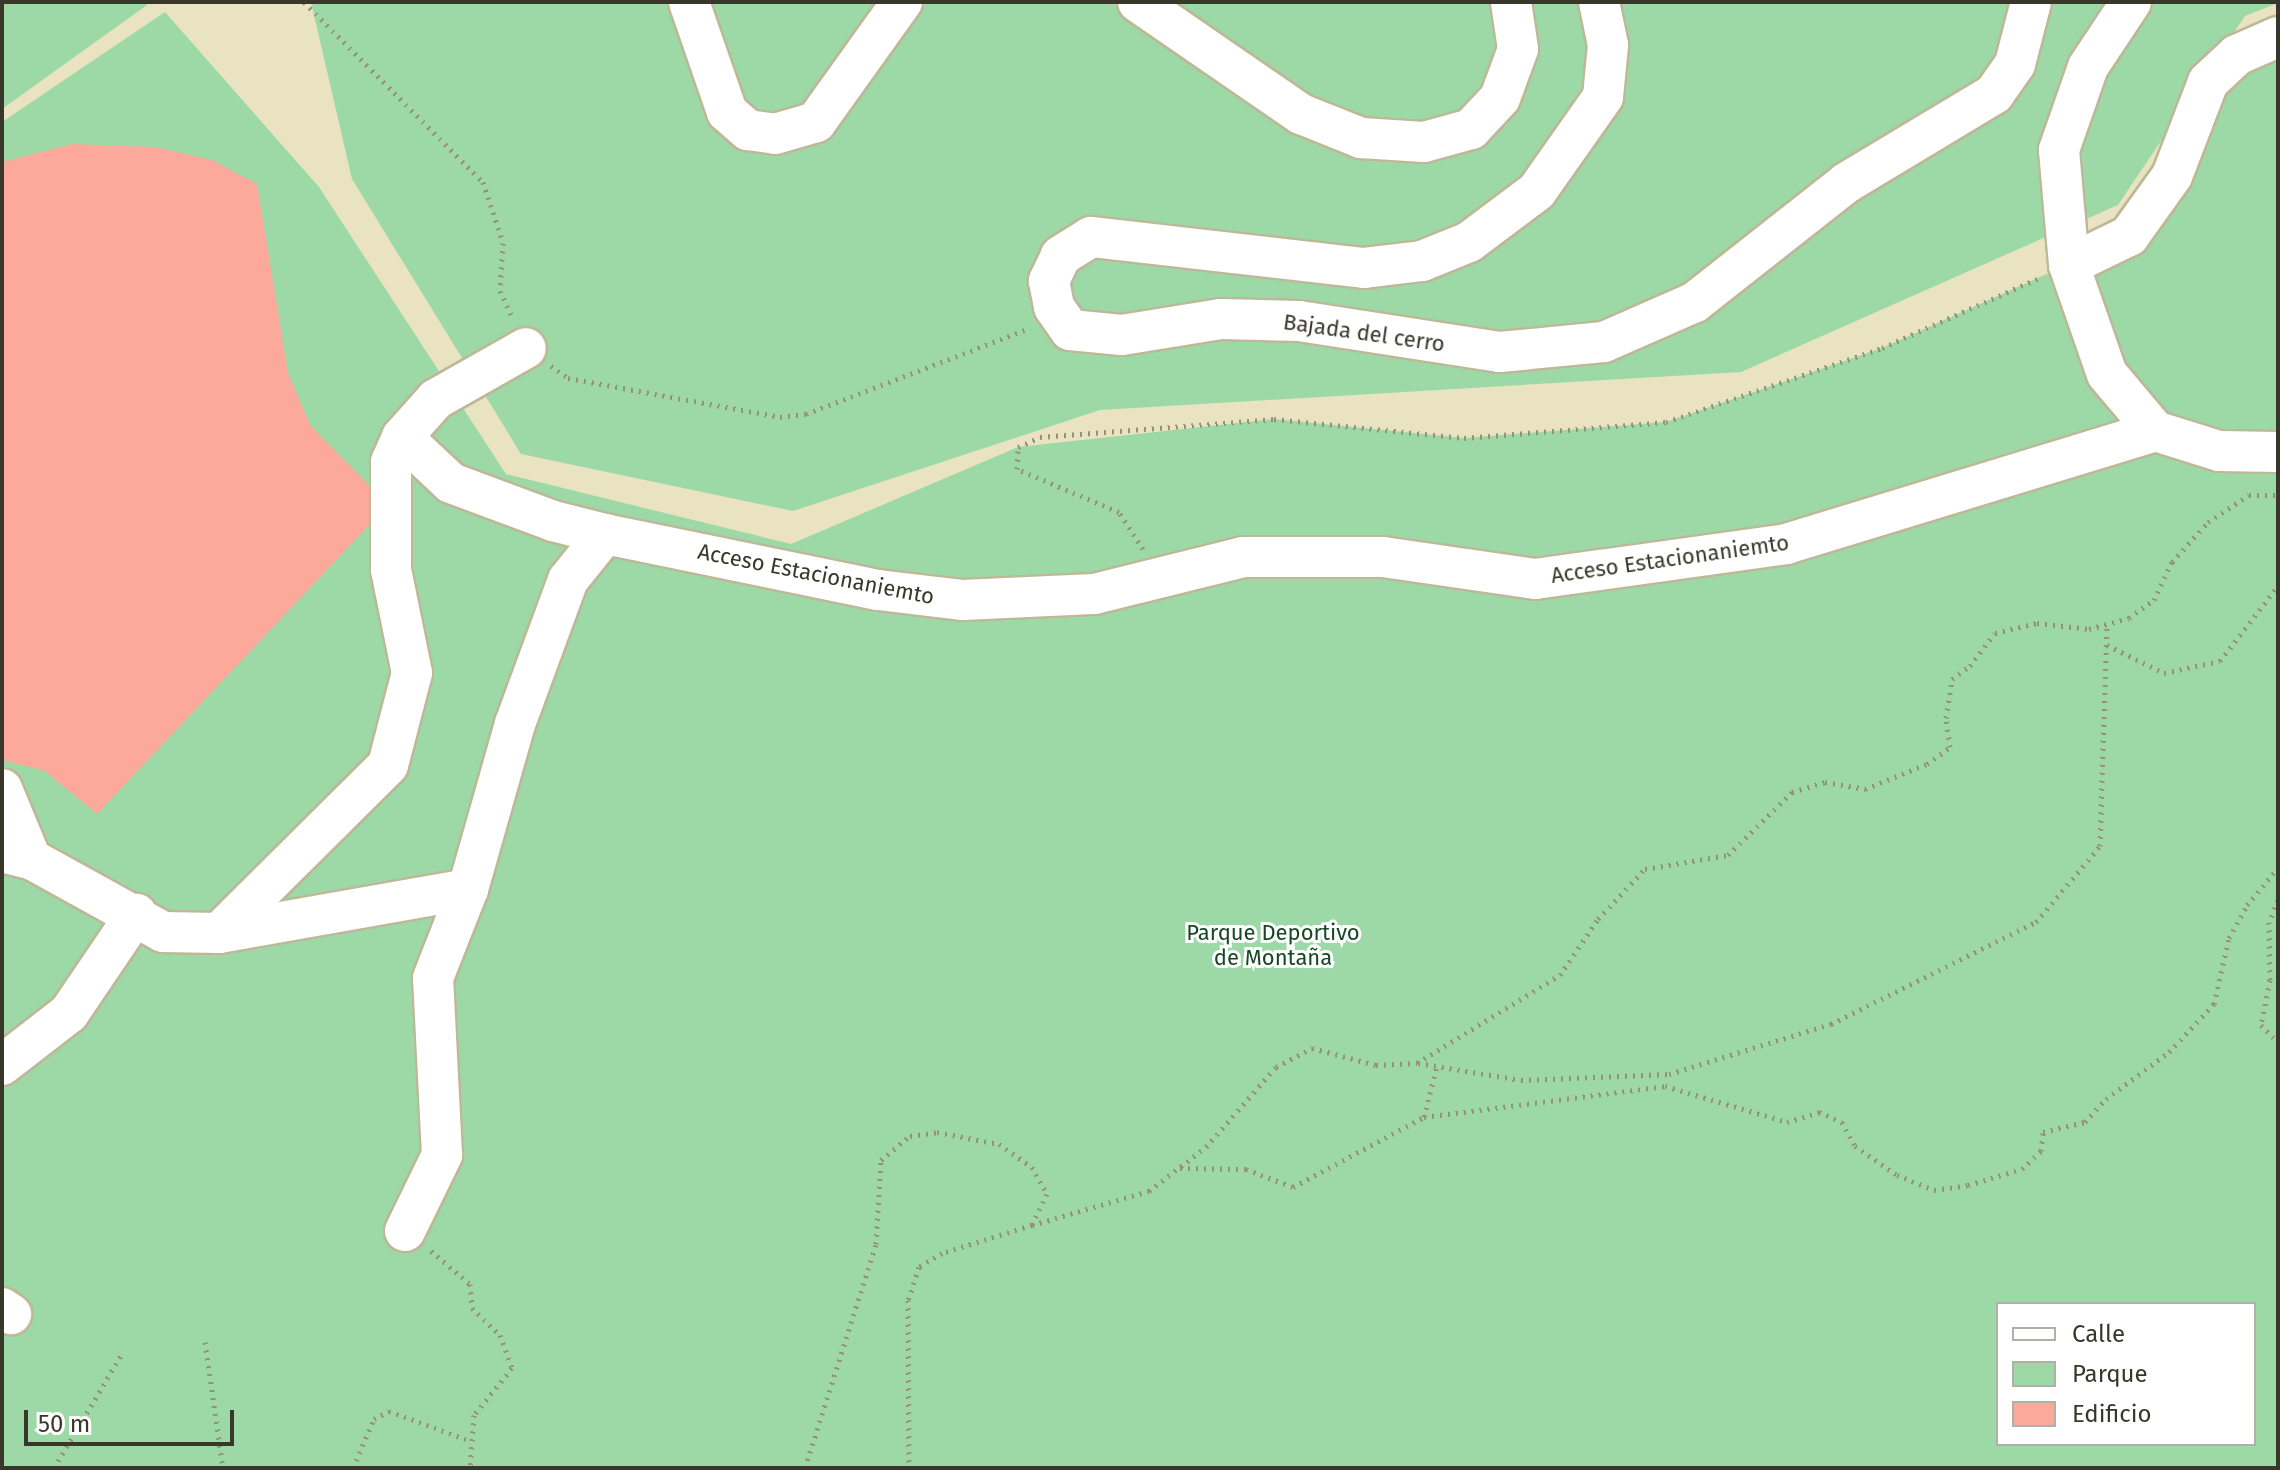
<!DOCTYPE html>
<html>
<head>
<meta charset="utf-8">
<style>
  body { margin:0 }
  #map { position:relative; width:2280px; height:1470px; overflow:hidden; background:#e9e3c2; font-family:"Fira Sans",sans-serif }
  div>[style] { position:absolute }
  .green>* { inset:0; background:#9dd9a6 }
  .building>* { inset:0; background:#fca89b }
  .path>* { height:5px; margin-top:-2.5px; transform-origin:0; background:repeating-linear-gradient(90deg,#96927a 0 2px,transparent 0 8px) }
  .roads { filter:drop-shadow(2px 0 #bdb898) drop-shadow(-2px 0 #bdb898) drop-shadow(0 2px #bdb898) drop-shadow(0 -2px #bdb898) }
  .minor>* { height:40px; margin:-20px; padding:0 20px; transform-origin:20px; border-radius:20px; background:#fff }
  span { translate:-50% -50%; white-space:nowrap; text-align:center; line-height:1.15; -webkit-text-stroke:6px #fff; paint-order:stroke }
  .street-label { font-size:22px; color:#39372a }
  .park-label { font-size:22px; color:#184723 }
  .frame { position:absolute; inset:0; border:4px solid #39372a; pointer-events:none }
  .legend { position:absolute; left:1996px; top:1302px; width:260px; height:144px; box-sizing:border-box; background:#fff; border:2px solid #b0afaa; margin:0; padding:10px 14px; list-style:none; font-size:24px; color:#39372a }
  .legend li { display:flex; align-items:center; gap:16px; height:40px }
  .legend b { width:40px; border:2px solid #b0afaa }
  .scale { position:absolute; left:24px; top:1410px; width:210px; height:36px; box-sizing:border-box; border:4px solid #39372a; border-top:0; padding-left:10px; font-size:24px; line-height:28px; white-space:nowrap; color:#39372a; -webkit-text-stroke:6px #fff; paint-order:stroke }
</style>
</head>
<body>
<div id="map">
  <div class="green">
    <div style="clip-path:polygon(2px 2px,147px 2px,147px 5px,2px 109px)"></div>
    <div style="clip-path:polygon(311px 2px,2278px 2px,2278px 3px,2245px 16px,2118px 205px,1741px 372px,1100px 410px,793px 511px,521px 454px,352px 179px)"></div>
    <div style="clip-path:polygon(evenodd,165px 12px,319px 187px,506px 474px,791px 544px,1018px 447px,1274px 419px,1464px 438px,1666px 422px,1882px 348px,2129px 237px,2237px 55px,2278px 37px,2278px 1468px,2px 1468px,2px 122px,165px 12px,1998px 1304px,2254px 1304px,2254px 1444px,1998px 1444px,1998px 1304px)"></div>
  </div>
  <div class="building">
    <div style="clip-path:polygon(72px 144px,154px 147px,212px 160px,257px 184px,288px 373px,310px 425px,388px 505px,97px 814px,45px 771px,2px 760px,2px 162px)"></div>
  </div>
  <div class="path">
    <div style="left:304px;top:2px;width:254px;rotate:45.2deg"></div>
    <div style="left:483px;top:182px;width:64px;rotate:71.8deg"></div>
    <div style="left:503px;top:243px;width:48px;rotate:93.6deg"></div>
    <div style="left:500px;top:291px;width:31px;rotate:65deg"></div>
    <div style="left:551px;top:366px;width:21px;rotate:35deg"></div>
    <div style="left:568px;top:378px;width:216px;rotate:10.4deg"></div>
    <div style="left:780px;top:417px;width:26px;rotate:-7deg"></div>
    <div style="left:806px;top:414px;width:240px;rotate:-21deg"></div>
    <div style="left:1143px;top:549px;width:44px;rotate:-123deg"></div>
    <div style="left:1119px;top:512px;width:111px;rotate:-157.1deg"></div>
    <div style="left:1017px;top:469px;width:22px;rotate:-87deg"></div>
    <div style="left:1018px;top:447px;width:24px;rotate:-24deg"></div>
    <div style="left:1040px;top:437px;width:235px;rotate:-4.4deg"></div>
    <div style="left:1274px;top:419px;width:191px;rotate:5.7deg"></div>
    <div style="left:1464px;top:438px;width:203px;rotate:-4.5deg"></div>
    <div style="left:1666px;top:422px;width:228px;rotate:-18.9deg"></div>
    <div style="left:1882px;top:348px;width:172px;rotate:-24deg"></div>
    <div style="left:2107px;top:645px;width:64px;rotate:26.2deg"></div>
    <div style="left:2164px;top:673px;width:57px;rotate:-12.1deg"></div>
    <div style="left:2220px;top:661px;width:95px;rotate:-52.3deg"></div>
    <div style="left:2278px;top:900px;width:24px;rotate:112deg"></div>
    <div style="left:2269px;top:922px;width:58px;rotate:89deg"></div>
    <div style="left:2270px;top:980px;width:46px;rotate:101.3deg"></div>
    <div style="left:2261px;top:1025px;width:24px;rotate:45deg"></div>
    <div style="left:1418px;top:1063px;width:104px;rotate:9.4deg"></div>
    <div style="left:1521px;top:1080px;width:148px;rotate:-2.3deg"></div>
    <div style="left:1669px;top:1074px;width:170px;rotate:-17.2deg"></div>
    <div style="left:1831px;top:1024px;width:229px;rotate:-26.5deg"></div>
    <div style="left:2036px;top:922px;width:99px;rotate:-49.9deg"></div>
    <div style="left:2100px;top:846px;width:219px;rotate:-88.2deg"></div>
    <div style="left:1424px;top:1117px;width:53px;rotate:-75.7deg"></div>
    <div style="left:1180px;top:1168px;width:66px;rotate:0.9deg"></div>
    <div style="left:1246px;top:1169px;width:50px;rotate:21deg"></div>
    <div style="left:1293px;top:1187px;width:149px;rotate:-28.1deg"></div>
    <div style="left:1424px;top:1117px;width:243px;rotate:-7.3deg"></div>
    <div style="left:1665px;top:1086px;width:127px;rotate:16.4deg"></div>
    <div style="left:1787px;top:1122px;width:34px;rotate:-17deg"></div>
    <div style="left:1819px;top:1112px;width:25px;rotate:23deg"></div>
    <div style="left:1842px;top:1122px;width:27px;rotate:62deg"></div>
    <div style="left:1855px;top:1146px;width:51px;rotate:34.6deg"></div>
    <div style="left:1897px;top:1175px;width:40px;rotate:22deg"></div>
    <div style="left:1934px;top:1190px;width:34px;rotate:-8deg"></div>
    <div style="left:1968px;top:1185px;width:56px;rotate:-16.5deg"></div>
    <div style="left:2022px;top:1169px;width:26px;rotate:-43deg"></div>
    <div style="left:2041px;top:1151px;width:19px;rotate:-84deg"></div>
    <div style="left:2043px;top:1132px;width:43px;rotate:-13.4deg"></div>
    <div style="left:2085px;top:1122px;width:31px;rotate:-48deg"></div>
    <div style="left:2106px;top:1099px;width:79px;rotate:-36.7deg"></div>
    <div style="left:2169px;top:1052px;width:66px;rotate:-46.8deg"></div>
    <div style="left:2214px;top:1004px;width:68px;rotate:-77.2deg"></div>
    <div style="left:2229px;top:938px;width:38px;rotate:-61deg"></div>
    <div style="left:2247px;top:905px;width:48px;rotate:-50deg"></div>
    <div style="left:1032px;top:1225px;width:122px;rotate:-16.2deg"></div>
    <div style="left:1149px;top:1191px;width:72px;rotate:-37.7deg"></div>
    <div style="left:1206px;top:1147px;width:106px;rotate:-48.8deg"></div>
    <div style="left:1276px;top:1067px;width:41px;rotate:-27.8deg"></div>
    <div style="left:1312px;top:1048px;width:66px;rotate:14.9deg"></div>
    <div style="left:1376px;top:1065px;width:41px;rotate:-2.8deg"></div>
    <div style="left:1417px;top:1063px;width:168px;rotate:-31.6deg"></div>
    <div style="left:1560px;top:975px;width:68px;rotate:-55.8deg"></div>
    <div style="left:1598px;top:919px;width:69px;rotate:-46.8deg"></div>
    <div style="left:1645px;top:869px;width:84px;rotate:-9.6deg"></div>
    <div style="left:1728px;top:855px;width:90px;rotate:-44.5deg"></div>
    <div style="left:1792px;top:792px;width:34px;rotate:-17deg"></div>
    <div style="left:1825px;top:782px;width:41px;rotate:9.9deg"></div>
    <div style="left:1865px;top:789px;width:67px;rotate:-22deg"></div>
    <div style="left:1927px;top:764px;width:29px;rotate:-36deg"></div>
    <div style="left:1950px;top:747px;width:29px;rotate:-98deg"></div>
    <div style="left:1946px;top:718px;width:39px;rotate:-81deg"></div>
    <div style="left:1952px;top:679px;width:22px;rotate:-36deg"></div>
    <div style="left:1970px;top:666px;width:41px;rotate:-52.9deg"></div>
    <div style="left:1995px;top:633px;width:43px;rotate:-13.4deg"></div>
    <div style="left:2037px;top:623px;width:52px;rotate:6.6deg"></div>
    <div style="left:2089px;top:629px;width:41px;rotate:-15.4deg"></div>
    <div style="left:2129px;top:618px;width:31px;rotate:-36deg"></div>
    <div style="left:2154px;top:600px;width:42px;rotate:-64.7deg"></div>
    <div style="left:2172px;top:562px;width:54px;rotate:-48deg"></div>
    <div style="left:2208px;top:522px;width:49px;rotate:-33.4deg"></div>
    <div style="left:2249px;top:495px;width:29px"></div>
    <div style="left:431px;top:1251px;width:51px;rotate:40.2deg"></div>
    <div style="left:470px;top:1284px;width:24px;rotate:85deg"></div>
    <div style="left:472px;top:1308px;width:39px;rotate:44deg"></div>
    <div style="left:500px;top:1335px;width:35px;rotate:70deg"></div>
    <div style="left:512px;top:1368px;width:60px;rotate:129deg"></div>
    <div style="left:474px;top:1415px;width:53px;rotate:94.3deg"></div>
    <div style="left:205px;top:1342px;width:127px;rotate:81.9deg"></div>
    <div style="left:54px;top:1468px;width:131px;rotate:-59.3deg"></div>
    <div style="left:353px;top:1468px;width:53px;rotate:-66.8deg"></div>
    <div style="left:374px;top:1419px;width:17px;rotate:-28deg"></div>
    <div style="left:389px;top:1411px;width:84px;rotate:20.2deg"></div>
    <div style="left:805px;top:1468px;width:235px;rotate:-72.4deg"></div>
    <div style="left:876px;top:1244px;width:84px;rotate:-86.6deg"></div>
    <div style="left:881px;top:1160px;width:38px;rotate:-40deg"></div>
    <div style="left:910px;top:1136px;width:27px;rotate:-8deg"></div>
    <div style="left:937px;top:1132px;width:63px;rotate:11deg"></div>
    <div style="left:999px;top:1144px;width:40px;rotate:34.9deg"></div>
    <div style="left:1032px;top:1167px;width:31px;rotate:61deg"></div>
    <div style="left:1047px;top:1194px;width:34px;rotate:116deg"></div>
    <div style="left:1032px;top:1225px;width:94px;rotate:162.7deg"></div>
    <div style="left:942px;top:1253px;width:27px;rotate:149deg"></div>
    <div style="left:919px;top:1267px;width:35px;rotate:108deg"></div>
    <div style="left:908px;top:1300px;width:168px;rotate:89.7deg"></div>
  </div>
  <div class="roads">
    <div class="minor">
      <div style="left:689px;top:2px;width:116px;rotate:70.9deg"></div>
      <div style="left:727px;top:112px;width:28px;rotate:41deg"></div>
      <div style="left:748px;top:130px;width:27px;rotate:8deg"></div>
      <div style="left:775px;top:134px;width:43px;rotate:-16.3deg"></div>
      <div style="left:816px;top:122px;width:148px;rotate:-54.4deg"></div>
      <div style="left:1138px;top:2px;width:198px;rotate:34.5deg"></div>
      <div style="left:1301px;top:114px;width:65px;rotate:21.8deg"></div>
      <div style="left:1361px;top:138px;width:63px;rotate:3.6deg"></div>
      <div style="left:1424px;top:142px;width:49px;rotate:-15.5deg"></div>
      <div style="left:1471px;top:129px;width:42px;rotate:-46.9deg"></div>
      <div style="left:1500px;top:98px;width:52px;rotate:-69.8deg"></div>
      <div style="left:1518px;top:49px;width:48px;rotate:-98.5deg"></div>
      <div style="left:1599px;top:2px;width:44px;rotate:78.2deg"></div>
      <div style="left:1608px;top:45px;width:52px;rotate:95.5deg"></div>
      <div style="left:1603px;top:97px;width:115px;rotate:125.1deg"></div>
      <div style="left:1537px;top:191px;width:85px;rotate:143.1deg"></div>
      <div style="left:1469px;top:242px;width:51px;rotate:158deg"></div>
      <div style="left:1422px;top:261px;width:58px;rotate:173.1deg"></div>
      <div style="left:1364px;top:268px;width:275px;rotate:-173.5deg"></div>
      <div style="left:1091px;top:237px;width:36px;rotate:148deg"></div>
      <div style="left:1061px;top:256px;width:28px;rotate:116deg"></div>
      <div style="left:1049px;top:281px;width:26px;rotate:79deg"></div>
      <div style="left:1054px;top:307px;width:28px;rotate:55deg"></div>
      <div style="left:1070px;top:330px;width:52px;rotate:5.5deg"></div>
      <div style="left:1122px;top:335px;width:100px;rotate:-9.2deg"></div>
      <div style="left:1221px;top:319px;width:78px;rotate:1.5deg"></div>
      <div style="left:1299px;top:321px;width:203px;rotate:8.8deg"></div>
      <div style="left:1500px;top:352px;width:104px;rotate:-5.5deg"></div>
      <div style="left:1604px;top:342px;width:99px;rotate:-23.7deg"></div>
      <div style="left:1695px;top:302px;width:192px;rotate:-38.2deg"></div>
      <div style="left:1846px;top:183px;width:173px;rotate:-31deg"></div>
      <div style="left:1994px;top:94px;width:37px;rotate:-55deg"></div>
      <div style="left:2015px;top:64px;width:64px;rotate:-75.5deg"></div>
      <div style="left:2131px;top:2px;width:78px;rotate:123.5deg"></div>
      <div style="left:2088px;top:67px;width:88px;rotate:109.3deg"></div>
      <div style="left:2059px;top:150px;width:115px;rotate:85deg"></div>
      <div style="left:2069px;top:265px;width:115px;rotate:70.8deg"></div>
      <div style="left:2107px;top:374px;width:75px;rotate:49.9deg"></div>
      <div style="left:2155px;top:431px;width:67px;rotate:17.4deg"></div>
      <div style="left:2219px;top:451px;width:59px;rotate:1deg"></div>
      <div style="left:2069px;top:265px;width:67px;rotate:-25.8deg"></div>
      <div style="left:2129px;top:236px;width:74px;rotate:-54.4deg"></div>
      <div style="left:2172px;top:176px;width:101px;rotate:-69deg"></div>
      <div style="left:2208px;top:82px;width:40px;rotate:-43deg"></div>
      <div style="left:2237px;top:55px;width:45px;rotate:-23.7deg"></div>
      <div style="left:402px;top:437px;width:67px;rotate:43.2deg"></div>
      <div style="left:451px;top:483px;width:109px;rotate:20.4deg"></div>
      <div style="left:553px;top:521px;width:54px;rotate:14deg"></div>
      <div style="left:2px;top:789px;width:76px;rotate:67.5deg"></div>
      <div style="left:2px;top:852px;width:30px;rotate:14deg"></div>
      <div style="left:31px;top:859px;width:151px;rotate:28.9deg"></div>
      <div style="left:163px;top:932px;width:56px;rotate:1deg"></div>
      <div style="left:219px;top:933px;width:253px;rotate:-10deg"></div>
      <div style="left:219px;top:933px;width:238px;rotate:-44.8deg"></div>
      <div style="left:388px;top:765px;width:95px;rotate:-75.4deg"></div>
      <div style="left:412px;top:673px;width:105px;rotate:-101.5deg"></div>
      <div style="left:391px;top:570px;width:108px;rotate:-90deg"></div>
      <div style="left:391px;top:462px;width:27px;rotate:-66deg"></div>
      <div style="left:402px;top:437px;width:51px;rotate:-48.2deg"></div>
      <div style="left:436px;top:399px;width:103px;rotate:-29.5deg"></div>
      <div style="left:2px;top:1065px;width:85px;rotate:-37.8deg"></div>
      <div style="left:69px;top:1013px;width:120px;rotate:-55.9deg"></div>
      <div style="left:405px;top:1231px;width:85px;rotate:-64deg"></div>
      <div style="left:442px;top:1155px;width:177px;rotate:-92.9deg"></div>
      <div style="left:433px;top:978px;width:96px;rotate:-68.5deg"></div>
      <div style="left:468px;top:889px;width:172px;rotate:-74.1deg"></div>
      <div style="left:515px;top:724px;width:153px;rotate:-69.8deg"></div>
      <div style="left:568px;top:580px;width:59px;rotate:-51.2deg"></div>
      <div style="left:605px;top:534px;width:279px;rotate:11.6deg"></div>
      <div style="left:878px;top:590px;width:86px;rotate:6.7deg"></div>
      <div style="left:963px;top:600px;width:131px;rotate:-2.6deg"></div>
      <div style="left:1094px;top:594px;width:154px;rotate:-13.9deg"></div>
      <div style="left:1243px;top:557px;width:140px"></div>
      <div style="left:1383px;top:557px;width:154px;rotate:8.2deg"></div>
      <div style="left:1535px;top:579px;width:253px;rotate:-7.9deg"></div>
      <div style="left:1786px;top:544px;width:386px;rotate:-17deg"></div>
      <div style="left:2px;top:1308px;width:11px;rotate:34deg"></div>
    </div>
  </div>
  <div class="street-label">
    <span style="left:1364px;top:333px;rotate:8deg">Bajada del cerro</span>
    <span style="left:1670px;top:559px;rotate:-8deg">Acceso Estacionaniemto</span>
    <span style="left:816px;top:574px;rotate:11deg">Acceso Estacionaniemto</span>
  </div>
  <div class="park-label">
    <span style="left:1273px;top:945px">Parque Deportivo<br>de Montaña</span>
  </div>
  <div class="frame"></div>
  <ul class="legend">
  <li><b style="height:10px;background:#fff"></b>Calle</li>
  <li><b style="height:22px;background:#9dd9a6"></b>Parque</li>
  <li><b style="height:22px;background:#fca89b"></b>Edificio</li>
  </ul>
  <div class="scale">50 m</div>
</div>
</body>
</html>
